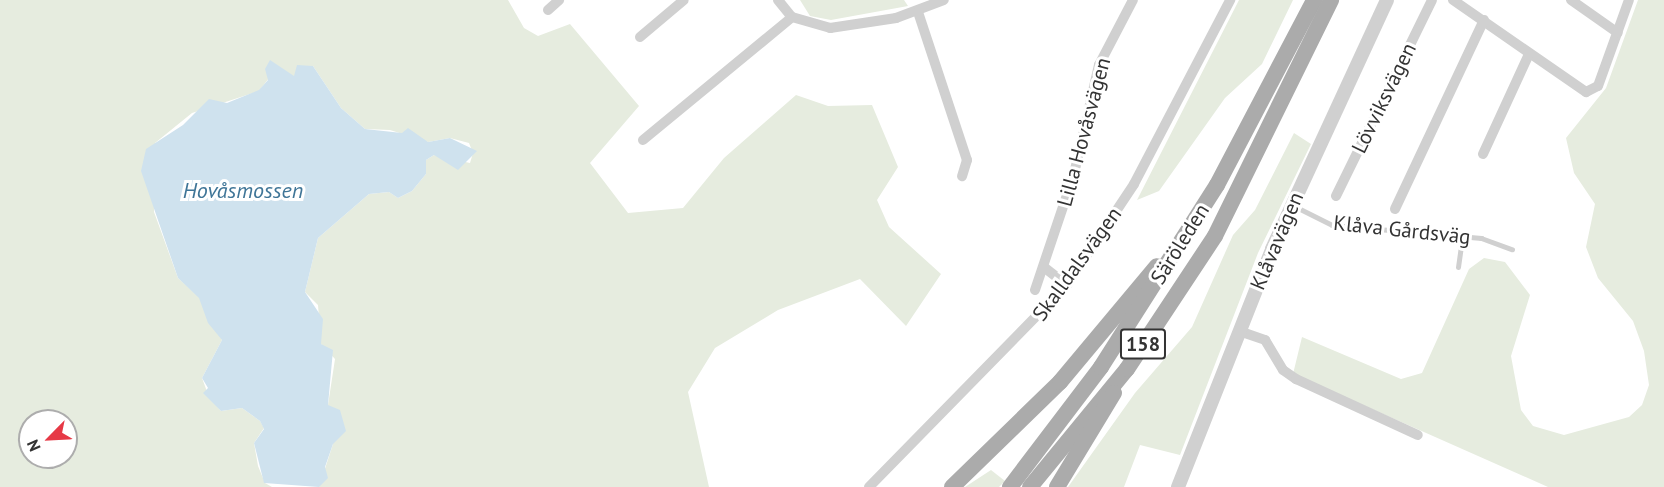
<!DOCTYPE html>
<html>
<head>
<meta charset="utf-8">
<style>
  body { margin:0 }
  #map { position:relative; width:1664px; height:487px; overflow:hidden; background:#fff; font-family:"PT Sans",sans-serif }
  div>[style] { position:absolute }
  .green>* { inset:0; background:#e6ecdf }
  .water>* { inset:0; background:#cfe2ee }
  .service>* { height:5px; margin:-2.5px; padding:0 2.5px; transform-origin:2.5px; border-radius:2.5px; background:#d0d0d0 }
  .minor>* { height:10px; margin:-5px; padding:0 5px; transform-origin:5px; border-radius:5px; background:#d0d0d0 }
  .tertiary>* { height:14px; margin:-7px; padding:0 7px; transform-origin:7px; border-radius:7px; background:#d0d0d0 }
  .primary>* { height:16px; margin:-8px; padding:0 8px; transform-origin:8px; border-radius:8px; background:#ababab }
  span { translate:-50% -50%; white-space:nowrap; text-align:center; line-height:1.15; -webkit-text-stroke:6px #fff; paint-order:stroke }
  .shield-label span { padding:2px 4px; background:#fff; border:2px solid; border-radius:4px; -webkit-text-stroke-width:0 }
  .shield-label { font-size:20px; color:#333; font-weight:700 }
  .street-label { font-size:21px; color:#333 }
  .water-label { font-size:22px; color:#3f7597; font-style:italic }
  .north { position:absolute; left:18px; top:409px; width:60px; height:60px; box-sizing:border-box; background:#fff; border:2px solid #adadad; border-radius:50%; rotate:246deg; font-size:16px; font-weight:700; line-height:24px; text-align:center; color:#333 }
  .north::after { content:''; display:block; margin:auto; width:21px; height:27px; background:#e63946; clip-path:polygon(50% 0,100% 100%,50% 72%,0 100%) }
</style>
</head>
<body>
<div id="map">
  <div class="green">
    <div style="clip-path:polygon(evenodd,0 0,508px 0,524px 28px,538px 36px,570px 24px,639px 106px,590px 163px,628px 213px,683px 208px,724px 158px,796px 95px,828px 106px,872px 105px,898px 167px,877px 200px,889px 227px,941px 274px,906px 326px,860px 279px,778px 310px,715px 348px,688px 392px,709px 487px,319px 487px,333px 444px,328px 405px,335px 359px,321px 344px,318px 305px,305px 292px,318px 238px,369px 194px,389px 192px,398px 198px,412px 191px,426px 174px,426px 160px,434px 155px,470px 163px,473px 153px,469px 143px,450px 138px,428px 142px,390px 130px,365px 129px,341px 108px,313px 66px,294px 77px,276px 69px,259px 91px,192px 113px,155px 143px,154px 212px,178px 278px,200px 298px,222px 340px,202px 378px,209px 397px,221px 411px,242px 408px,260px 421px,264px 428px,254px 443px,258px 466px,265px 483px,272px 487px,0 487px,0 0,30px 421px,66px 421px,66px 457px,30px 457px,30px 421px)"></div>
    <div style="clip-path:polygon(800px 0,904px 0,908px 6px,831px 20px,810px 16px)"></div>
    <div style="clip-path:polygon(1239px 0,1293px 0,1262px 64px,1225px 98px,1159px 191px,1137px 200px)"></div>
    <div style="clip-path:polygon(1638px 0,1664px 0,1664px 487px,1548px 487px,1293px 374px,1302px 337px,1401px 379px,1422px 373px,1469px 269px,1484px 258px,1505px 262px,1530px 295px,1511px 356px,1521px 410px,1533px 426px,1564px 435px,1629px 417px,1642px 405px,1649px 385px,1644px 351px,1633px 321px,1598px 278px,1586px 247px,1595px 204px,1574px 173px,1566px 138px,1606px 88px)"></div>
    <div style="clip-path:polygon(1294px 133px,1311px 144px,1258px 253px,1180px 455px,1140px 445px,1124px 487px,1068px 487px,1135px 393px,1192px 327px,1233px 235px,1255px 210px)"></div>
    <div style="clip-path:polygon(991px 470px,1005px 481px,999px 487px,965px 487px)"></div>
  </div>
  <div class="water">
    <div style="clip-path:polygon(270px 60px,294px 76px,297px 65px,313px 66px,341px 108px,365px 129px,402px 133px,408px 128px,428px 142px,450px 138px,477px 151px,458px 170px,434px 155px,426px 160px,426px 174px,412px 191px,398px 198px,389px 192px,369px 194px,318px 238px,305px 292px,323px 319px,321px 344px,333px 350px,328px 405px,340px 410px,346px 431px,333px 444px,325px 467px,328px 478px,319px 487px,264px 483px,254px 443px,264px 429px,260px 421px,242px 408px,221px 411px,203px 393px,208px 388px,202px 378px,222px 340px,208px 323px,199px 298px,178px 278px,141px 171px,146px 149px,183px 125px,209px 99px,227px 103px,259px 90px,268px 80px,265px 69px)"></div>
  </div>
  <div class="service">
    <div style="left:1294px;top:206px;width:42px;rotate:26.6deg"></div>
    <div style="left:1332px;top:225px;width:150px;rotate:5deg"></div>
    <div style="left:1481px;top:238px;width:33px;rotate:20deg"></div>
    <div style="left:1458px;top:267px;width:30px;rotate:-82deg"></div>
  </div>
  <div class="minor">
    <div style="left:778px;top:0;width:22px;rotate:51deg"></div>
    <div style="left:792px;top:17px;width:40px;rotate:16deg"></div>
    <div style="left:830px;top:28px;width:67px;rotate:-8.6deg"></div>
    <div style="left:896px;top:18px;width:51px;rotate:-20.6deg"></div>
    <div style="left:1453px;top:0;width:162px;rotate:34.7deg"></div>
    <div style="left:1586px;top:92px;width:13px;rotate:-27deg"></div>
    <div style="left:1598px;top:86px;width:91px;rotate:-70.2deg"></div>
    <div style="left:1571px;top:0;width:57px;rotate:35.1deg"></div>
    <div style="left:548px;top:10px;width:15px;rotate:-42deg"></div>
    <div style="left:918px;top:12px;width:156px;rotate:71.7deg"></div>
    <div style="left:967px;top:160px;width:17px;rotate:107deg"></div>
    <div style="left:640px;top:37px;width:57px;rotate:-40.1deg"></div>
    <div style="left:643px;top:140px;width:193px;rotate:-39.5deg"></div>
    <div style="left:1483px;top:154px;width:110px;rotate:-65.3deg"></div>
    <div style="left:1336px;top:196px;width:218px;rotate:-63.9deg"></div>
    <div style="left:1395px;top:209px;width:209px;rotate:-64.8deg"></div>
    <div style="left:1045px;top:268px;width:28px;rotate:38deg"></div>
    <div style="left:1035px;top:290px;width:122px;rotate:-71.4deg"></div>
    <div style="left:1074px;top:174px;width:112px;rotate:-77.1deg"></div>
    <div style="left:1099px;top:65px;width:73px;rotate:-62.4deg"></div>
    <div style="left:1239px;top:331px;width:28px;rotate:19deg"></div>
    <div style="left:1265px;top:340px;width:35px;rotate:59deg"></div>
    <div style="left:1283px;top:370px;width:16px;rotate:35deg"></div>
    <div style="left:1296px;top:379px;width:134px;rotate:24.7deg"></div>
    <div style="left:869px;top:487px;width:283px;rotate:-45.6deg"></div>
    <div style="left:1067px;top:285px;width:121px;rotate:-56.4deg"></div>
    <div style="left:1134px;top:184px;width:208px;rotate:-62.4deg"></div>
  </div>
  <div class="tertiary">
    <div style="left:1178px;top:487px;width:256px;rotate:-68.4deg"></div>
    <div style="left:1272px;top:249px;width:274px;rotate:-65.2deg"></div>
  </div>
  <div class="primary">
    <div style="left:952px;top:487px;width:151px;rotate:-44.2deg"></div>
    <div style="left:1060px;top:382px;width:151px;rotate:-50.1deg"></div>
    <div style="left:1010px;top:487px;width:151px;rotate:-52.8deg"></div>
    <div style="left:1101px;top:367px;width:216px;rotate:-57.5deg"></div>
    <div style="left:1217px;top:185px;width:209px;rotate:-62.3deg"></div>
    <div style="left:1030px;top:487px;width:153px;rotate:-50.6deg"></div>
    <div style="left:1127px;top:369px;width:159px;rotate:-56.5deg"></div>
    <div style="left:1215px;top:236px;width:263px;rotate:-63.8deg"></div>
    <div style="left:1057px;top:487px;width:110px;rotate:-58.8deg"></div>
  </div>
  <div class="shield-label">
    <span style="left:1143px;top:344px">158</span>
  </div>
  <div class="street-label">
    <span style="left:1384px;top:98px;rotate:-64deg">Lövviksvägen</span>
    <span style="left:1084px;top:132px;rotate:-75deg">Lilla Hovåsvägen</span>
    <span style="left:1402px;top:230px;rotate:6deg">Klåva Gårdsväg</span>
    <span style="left:1277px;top:241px;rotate:-67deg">Klåvavägen</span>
    <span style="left:1180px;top:244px;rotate:-58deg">Säröleden</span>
    <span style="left:1077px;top:264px;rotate:-54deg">Skalldalsvägen</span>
  </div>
  <div class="water-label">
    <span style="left:243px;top:191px">Hovåsmossen</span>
  </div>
  <div class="north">N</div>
</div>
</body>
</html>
